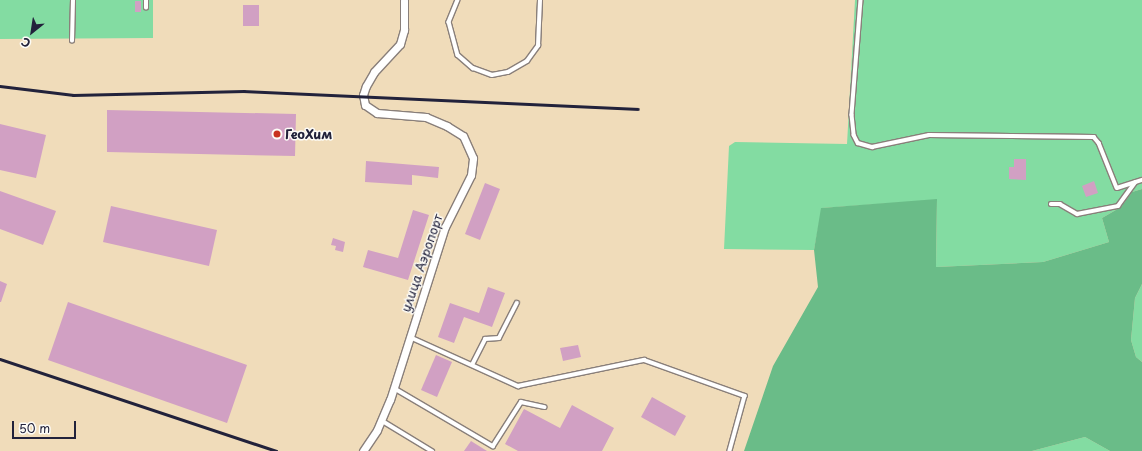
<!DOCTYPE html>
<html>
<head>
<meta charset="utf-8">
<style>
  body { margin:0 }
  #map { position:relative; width:1142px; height:451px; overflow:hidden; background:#f0dcba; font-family:"Playpen Sans",sans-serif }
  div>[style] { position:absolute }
  .green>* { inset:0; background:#83dca2 }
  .forest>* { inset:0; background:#6abc88 }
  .building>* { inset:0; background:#d1a0c3 }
  .roads { filter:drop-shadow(1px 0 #897f7a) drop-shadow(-1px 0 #897f7a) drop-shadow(0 1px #897f7a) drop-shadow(0 -1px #897f7a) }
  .service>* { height:3.5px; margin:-1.75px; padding:0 1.75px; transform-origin:1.75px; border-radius:1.75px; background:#fff }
  .minor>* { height:7px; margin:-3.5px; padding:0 3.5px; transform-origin:3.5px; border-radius:3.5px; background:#fff }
  .rail>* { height:2.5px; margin:-1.25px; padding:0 1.25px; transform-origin:1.25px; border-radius:1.25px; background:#22223b }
  .dots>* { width:11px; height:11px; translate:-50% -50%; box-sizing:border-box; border:2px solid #fdfcf7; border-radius:50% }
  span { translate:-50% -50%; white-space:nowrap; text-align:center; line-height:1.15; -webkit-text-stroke:3px #fdfcf7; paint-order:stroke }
  .poi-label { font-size:13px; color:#22223b; font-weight:700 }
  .left { translate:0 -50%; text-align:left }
  .street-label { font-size:13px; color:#22223b }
  .north { position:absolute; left:12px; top:12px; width:40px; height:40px; -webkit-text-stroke:3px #fdfcf7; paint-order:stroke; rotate:210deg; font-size:11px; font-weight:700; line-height:16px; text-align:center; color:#22223b }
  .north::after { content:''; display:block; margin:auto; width:14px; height:18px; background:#22223b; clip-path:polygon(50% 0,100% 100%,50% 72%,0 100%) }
  .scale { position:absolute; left:12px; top:421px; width:64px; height:18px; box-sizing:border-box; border:2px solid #22223b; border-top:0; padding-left:5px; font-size:12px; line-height:14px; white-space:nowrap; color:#22223b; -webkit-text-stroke:3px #fdfcf7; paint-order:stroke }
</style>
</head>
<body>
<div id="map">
  <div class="green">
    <div style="clip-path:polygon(0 0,153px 0,153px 38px,0 39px)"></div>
    <div style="clip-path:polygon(855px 0,1142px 0,1142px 189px,1132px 192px,1121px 207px,1102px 218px,1109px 242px,1043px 262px,936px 267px,937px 200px,822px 208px,814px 250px,724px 249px,729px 146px,735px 142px,847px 144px)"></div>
    <div style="clip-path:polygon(1142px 284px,1142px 362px,1136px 357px,1131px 340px,1135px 298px)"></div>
    <div style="clip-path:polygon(1085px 437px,1110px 451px,1032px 451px)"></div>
  </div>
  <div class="forest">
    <div style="clip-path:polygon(1142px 189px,1142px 284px,1135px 298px,1131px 340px,1136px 357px,1142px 362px,1142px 451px,1110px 451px,1085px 437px,1032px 451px,744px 451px,773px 366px,818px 287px,814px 250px,821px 208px,937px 199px,936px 267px,1043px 262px,1109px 242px,1102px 218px,1121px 207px,1132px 192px)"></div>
  </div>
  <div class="building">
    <div style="clip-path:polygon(135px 1px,141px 1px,141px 12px,135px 12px)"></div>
    <div style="clip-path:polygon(243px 5px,259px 5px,259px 26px,243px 26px)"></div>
    <div style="clip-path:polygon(107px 110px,296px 114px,295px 156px,107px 152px)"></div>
    <div style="clip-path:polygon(0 124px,46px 135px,36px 178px,0 170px)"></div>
    <div style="clip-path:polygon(1014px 159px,1026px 159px,1026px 180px,1009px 179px,1009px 167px,1014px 167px)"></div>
    <div style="clip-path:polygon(366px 161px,439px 167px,438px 178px,412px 175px,412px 185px,365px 182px)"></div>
    <div style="clip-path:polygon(1094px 181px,1098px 193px,1086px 197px,1082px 186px)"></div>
    <div style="clip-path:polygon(485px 183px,500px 189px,480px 240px,465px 234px)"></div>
    <div style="clip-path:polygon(0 191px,56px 211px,43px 245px,0 229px)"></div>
    <div style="clip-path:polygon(111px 206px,217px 230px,209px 266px,103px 242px)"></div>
    <div style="clip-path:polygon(413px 210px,429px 215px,408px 280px,363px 267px,368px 250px,398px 258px)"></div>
    <div style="clip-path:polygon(333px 238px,345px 242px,343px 252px,335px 250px,336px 246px,331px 245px)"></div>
    <div style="clip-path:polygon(0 281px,7px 284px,1px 302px,0 302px)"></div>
    <div style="clip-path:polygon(488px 287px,505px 293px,492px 327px,464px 317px,454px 343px,438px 337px,450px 303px,479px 313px)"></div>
    <div style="clip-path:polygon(68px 302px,247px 365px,227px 423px,48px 360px)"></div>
    <div style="clip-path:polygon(578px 345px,581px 357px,563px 361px,560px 348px)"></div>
    <div style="clip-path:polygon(436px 355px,452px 362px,437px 397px,421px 390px)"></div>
    <div style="clip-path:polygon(652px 397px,686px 416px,675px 436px,641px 417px)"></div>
    <div style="clip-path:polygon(572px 405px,614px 428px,602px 451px,518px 451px,505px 444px,524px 409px,560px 428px)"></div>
    <div style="clip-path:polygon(471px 441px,487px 451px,464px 451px)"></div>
  </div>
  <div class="roads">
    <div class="service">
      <div style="left:458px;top:0;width:24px;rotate:112deg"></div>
      <div style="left:449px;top:22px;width:34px;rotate:75deg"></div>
      <div style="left:458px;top:55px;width:20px;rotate:41deg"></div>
      <div style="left:473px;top:68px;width:20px;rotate:20deg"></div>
      <div style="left:492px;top:75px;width:16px;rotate:-11deg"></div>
      <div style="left:508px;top:72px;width:22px;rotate:-30deg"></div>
      <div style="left:527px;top:61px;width:19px;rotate:-54deg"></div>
      <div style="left:538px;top:46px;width:46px;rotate:-87.5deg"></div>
      <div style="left:861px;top:0;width:115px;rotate:94.5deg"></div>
      <div style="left:852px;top:115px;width:20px;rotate:84deg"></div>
      <div style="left:854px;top:135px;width:9px;rotate:63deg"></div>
      <div style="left:858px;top:143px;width:15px;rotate:16deg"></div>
      <div style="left:872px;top:147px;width:58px;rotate:-11.9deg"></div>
      <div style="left:929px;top:135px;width:165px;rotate:0.7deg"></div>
      <div style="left:1094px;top:137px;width:8px;rotate:50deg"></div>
      <div style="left:1099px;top:143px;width:48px;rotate:68.2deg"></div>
      <div style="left:1117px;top:188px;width:26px;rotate:-18deg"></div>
      <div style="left:146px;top:8px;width:8px;rotate:-90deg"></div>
      <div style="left:72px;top:41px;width:41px;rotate:-88.6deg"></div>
      <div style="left:1051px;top:204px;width:9px"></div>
      <div style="left:1060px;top:204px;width:20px;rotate:30deg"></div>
      <div style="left:1077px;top:214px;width:42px;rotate:-11deg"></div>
      <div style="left:1118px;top:206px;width:29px;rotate:-54deg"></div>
      <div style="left:410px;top:337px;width:119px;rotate:24.4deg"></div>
      <div style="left:518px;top:386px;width:129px;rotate:-11.7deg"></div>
      <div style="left:644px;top:360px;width:107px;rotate:19.6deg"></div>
      <div style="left:745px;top:396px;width:57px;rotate:105.3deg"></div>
      <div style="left:472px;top:365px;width:29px;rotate:-63deg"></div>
      <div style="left:485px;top:339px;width:14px;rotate:-4deg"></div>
      <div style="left:499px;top:338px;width:39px;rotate:-63deg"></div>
      <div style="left:394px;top:388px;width:115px;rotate:30.4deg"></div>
      <div style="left:493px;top:446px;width:52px;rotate:-57.5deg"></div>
      <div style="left:521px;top:402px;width:24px;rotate:12deg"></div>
      <div style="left:381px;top:420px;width:60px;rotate:31.3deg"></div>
    </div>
    <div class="minor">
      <div style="left:363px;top:451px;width:25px;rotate:-56deg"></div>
      <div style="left:377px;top:430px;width:33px;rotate:-67deg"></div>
      <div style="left:390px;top:400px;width:182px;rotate:-72.4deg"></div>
      <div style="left:445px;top:227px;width:58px;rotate:-63.4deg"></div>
      <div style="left:471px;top:175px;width:17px;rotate:-83deg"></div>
      <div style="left:473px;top:158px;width:24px;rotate:-114deg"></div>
      <div style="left:463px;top:136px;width:19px;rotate:-148deg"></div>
      <div style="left:447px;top:126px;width:23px;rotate:-157deg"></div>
      <div style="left:426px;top:117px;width:49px;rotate:-175.3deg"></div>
      <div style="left:377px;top:113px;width:14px;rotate:-146deg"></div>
      <div style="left:365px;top:105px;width:10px;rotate:-101deg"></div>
      <div style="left:363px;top:95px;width:9px;rotate:-72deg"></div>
      <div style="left:366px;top:86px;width:16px;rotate:-60deg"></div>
      <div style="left:374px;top:72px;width:38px;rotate:-47deg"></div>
      <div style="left:400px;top:44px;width:15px;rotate:-74deg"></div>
      <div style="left:404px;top:30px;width:30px;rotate:-90deg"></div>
    </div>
  </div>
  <div class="rail">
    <div style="left:0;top:86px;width:74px;rotate:7deg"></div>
    <div style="left:73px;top:95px;width:171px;rotate:-1.3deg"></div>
    <div style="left:244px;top:91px;width:394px;rotate:2.6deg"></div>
    <div style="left:0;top:359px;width:291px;rotate:18.4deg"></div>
  </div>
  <div class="dots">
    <div style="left:277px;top:134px;background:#c8321e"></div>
  </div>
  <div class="poi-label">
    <span class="left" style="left:285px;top:134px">ГеоХим</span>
  </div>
  <div class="street-label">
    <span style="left:422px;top:263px;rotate:-71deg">улица Аэропорт</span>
  </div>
  <div class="north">С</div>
  <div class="scale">50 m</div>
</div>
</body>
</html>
